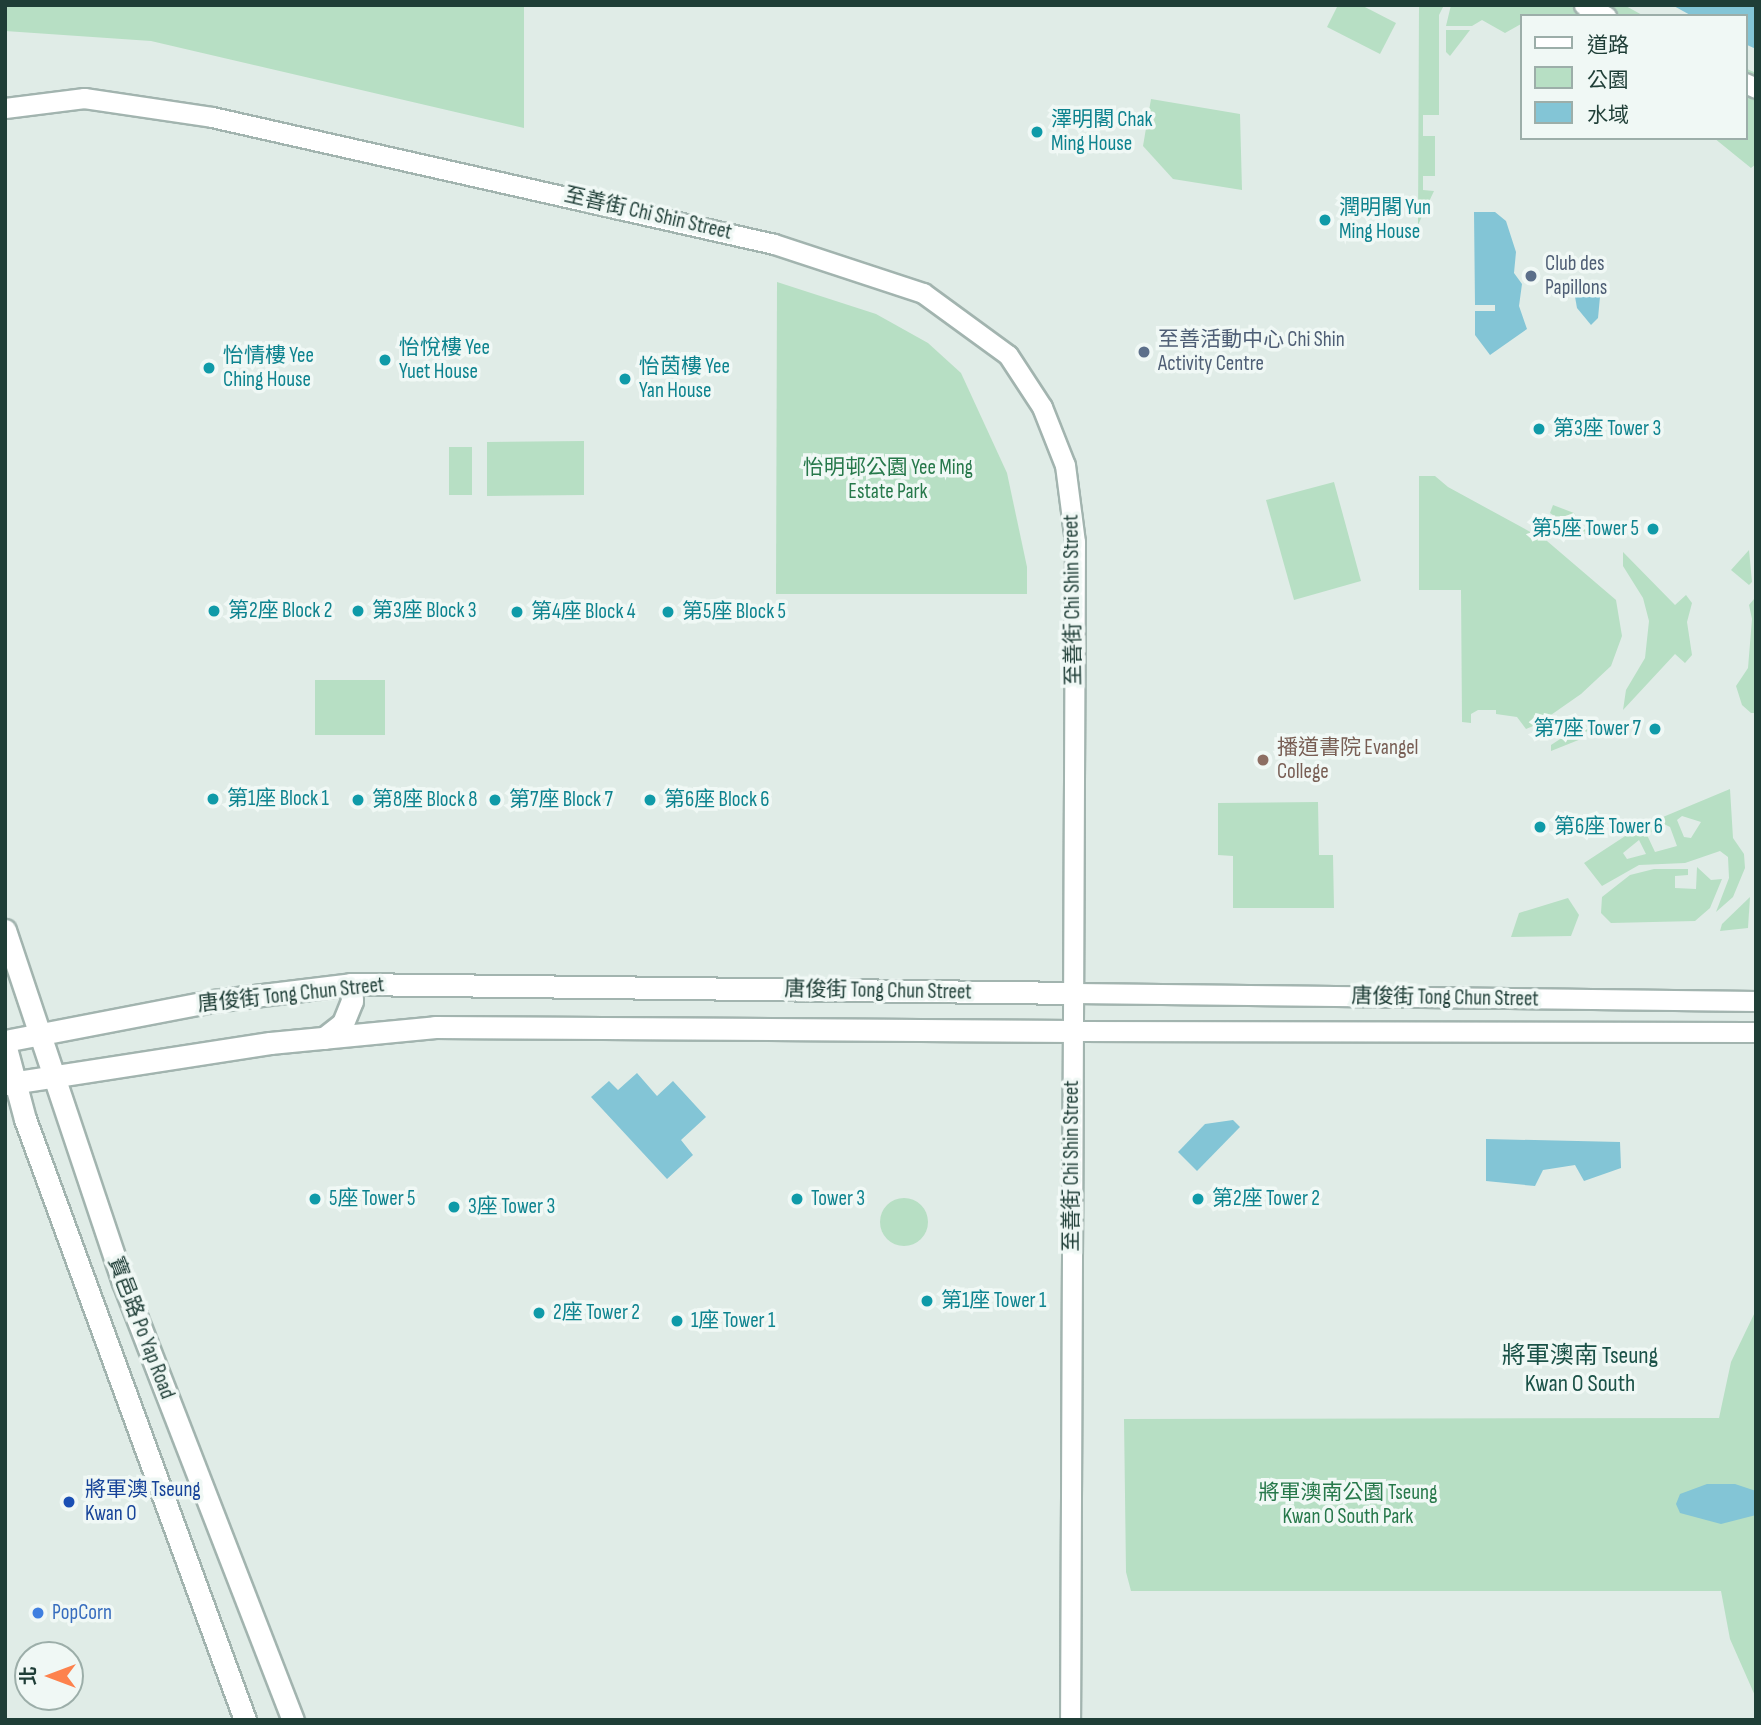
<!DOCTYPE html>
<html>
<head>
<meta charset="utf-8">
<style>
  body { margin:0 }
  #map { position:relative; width:1761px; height:1725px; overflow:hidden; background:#e0ece7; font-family:"Sofia Sans Condensed","Noto Sans TC",sans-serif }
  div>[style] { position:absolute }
  .green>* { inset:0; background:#b7dfc4 }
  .round { border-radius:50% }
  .water>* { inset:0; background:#83c5d6 }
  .roads { filter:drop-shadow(2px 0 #a2b4af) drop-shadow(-2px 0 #a2b4af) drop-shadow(0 2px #a2b4af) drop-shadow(0 -2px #a2b4af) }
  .street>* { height:19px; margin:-9.5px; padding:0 9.5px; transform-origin:9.5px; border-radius:9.5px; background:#fff }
  .secondary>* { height:21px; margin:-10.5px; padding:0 10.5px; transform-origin:10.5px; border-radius:10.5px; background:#fff }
  .dots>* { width:19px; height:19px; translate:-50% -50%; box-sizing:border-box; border:4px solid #f0f8f5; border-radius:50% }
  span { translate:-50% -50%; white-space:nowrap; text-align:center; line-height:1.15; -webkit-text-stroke:7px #f0f8f5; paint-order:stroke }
  .culture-label { font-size:21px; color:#0d838f }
  .left { translate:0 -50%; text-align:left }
  .right { translate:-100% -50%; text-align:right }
  .street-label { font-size:21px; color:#1f3e37 }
  .service-label { font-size:21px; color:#4e5e75 }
  .park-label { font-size:21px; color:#26784a }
  .education-label { font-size:21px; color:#785e54 }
  .transit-label { font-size:21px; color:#164399 }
  .shop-label { font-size:21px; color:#366cbe }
  .quarter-label { font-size:24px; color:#1a5147 }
  .frame { position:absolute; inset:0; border:7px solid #1f3e37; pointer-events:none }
  .legend { position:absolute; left:1520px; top:14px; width:228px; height:126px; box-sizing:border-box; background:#f0f8f5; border:2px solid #9caea9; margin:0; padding:9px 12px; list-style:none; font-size:21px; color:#1f3e37 }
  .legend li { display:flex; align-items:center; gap:14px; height:35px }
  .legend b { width:35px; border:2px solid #9caea9 }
  .north { position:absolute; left:14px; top:1641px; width:70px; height:70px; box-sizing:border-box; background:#f0f8f5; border:2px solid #9caea9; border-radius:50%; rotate:270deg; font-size:19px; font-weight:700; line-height:28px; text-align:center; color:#1f3e37 }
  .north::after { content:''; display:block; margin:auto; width:24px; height:32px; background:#fd824d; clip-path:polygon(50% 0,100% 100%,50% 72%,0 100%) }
</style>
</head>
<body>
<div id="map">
  <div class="green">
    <div style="clip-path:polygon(5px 5px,524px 5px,524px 128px,151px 41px,5px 31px)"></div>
    <div style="clip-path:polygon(1338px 5px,1361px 5px,1396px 23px,1380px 54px,1327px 27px)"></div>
    <div style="clip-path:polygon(1419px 5px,1444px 5px,1439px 15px,1439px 115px,1423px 115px,1423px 136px,1435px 136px,1435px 176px,1423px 176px,1423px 190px,1434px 191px,1418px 225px)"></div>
    <div style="clip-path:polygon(1451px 5px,1624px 5px,1644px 16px,1521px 16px,1521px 24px,1505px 33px,1482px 20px,1472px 26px,1446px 26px)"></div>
    <div style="clip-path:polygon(1446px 30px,1470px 30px,1450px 56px,1446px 52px)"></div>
    <div style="clip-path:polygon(1745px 68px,1756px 73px,1756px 164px,1751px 168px,1714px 138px,1745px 138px)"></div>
    <div style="clip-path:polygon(1151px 99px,1240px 114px,1242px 190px,1173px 179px,1143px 146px)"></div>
    <div style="clip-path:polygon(777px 282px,876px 314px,928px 343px,961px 373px,1007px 473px,1027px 567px,1027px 594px,776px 594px)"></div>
    <div style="clip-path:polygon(584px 441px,584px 495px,487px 496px,487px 442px)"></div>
    <div style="clip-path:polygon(449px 447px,472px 447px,472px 495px,449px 495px)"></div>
    <div style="clip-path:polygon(1419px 476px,1435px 476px,1448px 487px,1547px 541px,1616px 600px,1622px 636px,1611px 666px,1581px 694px,1538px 724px,1526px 729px,1517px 717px,1496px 714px,1496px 710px,1478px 710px,1471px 714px,1471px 723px,1462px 722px,1461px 590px,1419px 590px)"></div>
    <div style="clip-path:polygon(1334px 482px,1361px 581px,1294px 600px,1266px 500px)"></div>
    <div style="clip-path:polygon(1553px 505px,1574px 513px,1589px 534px,1581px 534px,1550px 513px)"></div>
    <div style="clip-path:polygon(1749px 550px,1752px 582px,1749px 585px,1731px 570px)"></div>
    <div style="clip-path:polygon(1623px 552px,1675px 605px,1686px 595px,1692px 603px,1687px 622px,1692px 655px,1685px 663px,1675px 654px,1623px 710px,1626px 690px,1645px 658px,1649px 621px,1643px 598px,1623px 566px)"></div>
    <div style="clip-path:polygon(1754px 599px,1756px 713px,1751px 713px,1742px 705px,1736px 686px,1748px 668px,1752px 619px,1749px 605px)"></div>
    <div style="clip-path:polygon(315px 680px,385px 680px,385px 735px,315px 735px)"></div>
    <div style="clip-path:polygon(1583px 724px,1589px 729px,1581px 739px,1551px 751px,1551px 745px)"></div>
    <div style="clip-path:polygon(evenodd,1730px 789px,1733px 838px,1744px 854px,1745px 868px,1733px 897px,1716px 912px,1729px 878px,1728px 857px,1720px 851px,1685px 863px,1639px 865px,1602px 886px,1584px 863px,1639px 827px,1730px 789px,1682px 816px,1701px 822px,1691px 838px,1684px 837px,1677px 820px,1682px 816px,1730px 789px,1664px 824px,1670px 827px,1677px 846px,1655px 852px,1647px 835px,1664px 824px,1730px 789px,1639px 840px,1646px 854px,1627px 859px,1623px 853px,1639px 840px)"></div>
    <div style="clip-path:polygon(1318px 802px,1319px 855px,1333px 855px,1334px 908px,1233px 908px,1233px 856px,1218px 855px,1218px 803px)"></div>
    <div style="clip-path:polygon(1697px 867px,1711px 880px,1722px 879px,1710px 908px,1695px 921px,1611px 923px,1601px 913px,1602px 897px,1630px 875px,1654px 869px,1688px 869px,1688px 875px,1675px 876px,1675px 888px,1696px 889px)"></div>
    <div style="clip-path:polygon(1750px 897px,1748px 928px,1720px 931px,1722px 924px)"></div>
    <div style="clip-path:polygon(1568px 898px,1579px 915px,1571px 936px,1511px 937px,1519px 913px)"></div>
    <div class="round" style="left:880px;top:1198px;width:48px;height:48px"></div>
    <div style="clip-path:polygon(1756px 1310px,1756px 1698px,1730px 1639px,1721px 1591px,1131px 1591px,1126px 1572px,1124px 1419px,1719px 1418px,1731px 1362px)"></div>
  </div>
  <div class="water">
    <div style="clip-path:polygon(1672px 5px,1756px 5px,1756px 49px,1745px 44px,1745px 16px,1692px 16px)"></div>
    <div style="clip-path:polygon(1474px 212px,1495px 212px,1506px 221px,1516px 252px,1514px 273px,1522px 284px,1519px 306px,1527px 329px,1490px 355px,1475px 335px,1475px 311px,1495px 311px,1495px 305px,1475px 305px)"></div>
    <div style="clip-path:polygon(1572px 280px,1589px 284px,1600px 297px,1598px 318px,1591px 325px,1577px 308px)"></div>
    <div style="clip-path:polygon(637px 1073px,657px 1096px,673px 1081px,706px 1117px,681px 1140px,693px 1155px,667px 1179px,591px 1097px,609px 1081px,618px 1090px)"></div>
    <div style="clip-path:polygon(1233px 1120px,1240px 1127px,1197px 1171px,1178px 1152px,1205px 1124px)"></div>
    <div style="clip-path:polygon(1486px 1139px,1620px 1142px,1621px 1168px,1584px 1181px,1575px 1165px,1543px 1170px,1535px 1186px,1486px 1181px)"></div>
    <div style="clip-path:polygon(1707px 1484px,1735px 1484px,1756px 1491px,1756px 1515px,1721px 1524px,1680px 1513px,1676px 1504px,1680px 1494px)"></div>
  </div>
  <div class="roads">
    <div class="street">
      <div style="left:1584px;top:5px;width:25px;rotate:27deg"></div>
      <div style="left:1745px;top:83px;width:12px;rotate:24deg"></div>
      <div style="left:5px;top:108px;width:80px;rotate:-7.2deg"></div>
      <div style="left:84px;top:98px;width:129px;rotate:8.4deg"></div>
      <div style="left:212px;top:117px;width:576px;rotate:12.73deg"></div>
      <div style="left:774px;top:244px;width:157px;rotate:18.2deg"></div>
      <div style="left:923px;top:293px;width:105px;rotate:36.1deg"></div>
      <div style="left:1008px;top:355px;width:62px;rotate:56.8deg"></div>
      <div style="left:1042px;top:407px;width:62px;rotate:68.4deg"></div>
      <div style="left:1065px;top:465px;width:78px;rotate:82.6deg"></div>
      <div style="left:1075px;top:542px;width:1178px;rotate:90.24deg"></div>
      <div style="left:1075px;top:993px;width:681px;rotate:0.67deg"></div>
      <div style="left:1072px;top:1031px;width:684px;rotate:0.08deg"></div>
    </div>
    <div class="secondary">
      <div style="left:5px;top:930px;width:371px;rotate:71.5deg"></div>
      <div style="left:123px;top:1282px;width:470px;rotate:68.8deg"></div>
      <div style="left:324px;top:1038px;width:24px;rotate:-38deg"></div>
      <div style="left:343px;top:1023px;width:24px;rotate:-68deg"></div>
      <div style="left:352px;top:1001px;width:17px;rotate:-93deg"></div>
      <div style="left:5px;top:1041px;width:212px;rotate:-10.9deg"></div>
      <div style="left:213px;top:1001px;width:139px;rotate:-7deg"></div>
      <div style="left:351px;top:984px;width:724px;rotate:0.71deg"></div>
      <div style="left:5px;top:1044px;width:78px;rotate:75.1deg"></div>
      <div style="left:25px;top:1119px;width:640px;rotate:69.89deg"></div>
      <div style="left:5px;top:1084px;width:268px;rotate:-8.8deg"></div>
      <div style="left:270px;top:1043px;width:166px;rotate:-5.5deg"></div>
      <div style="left:435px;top:1027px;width:637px;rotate:0.36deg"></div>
    </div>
  </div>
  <div class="dots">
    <div style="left:1037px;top:132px;background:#0f9aa8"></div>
    <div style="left:1325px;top:220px;background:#0f9aa8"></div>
    <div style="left:1531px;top:276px;background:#5c6f8a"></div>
    <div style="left:1144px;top:352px;background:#5c6f8a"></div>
    <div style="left:385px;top:360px;background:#0f9aa8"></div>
    <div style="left:209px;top:368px;background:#0f9aa8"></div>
    <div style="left:625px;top:379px;background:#0f9aa8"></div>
    <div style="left:1539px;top:429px;background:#0f9aa8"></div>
    <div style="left:1653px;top:529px;background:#0f9aa8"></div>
    <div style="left:214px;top:611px;background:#0f9aa8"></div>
    <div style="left:358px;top:611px;background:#0f9aa8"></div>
    <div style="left:517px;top:612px;background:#0f9aa8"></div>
    <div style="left:668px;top:612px;background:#0f9aa8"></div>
    <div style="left:1655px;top:729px;background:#0f9aa8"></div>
    <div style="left:1263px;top:760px;background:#8d6e63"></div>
    <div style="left:213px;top:799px;background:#0f9aa8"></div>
    <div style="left:358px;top:800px;background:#0f9aa8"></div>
    <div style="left:495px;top:800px;background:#0f9aa8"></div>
    <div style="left:650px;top:800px;background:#0f9aa8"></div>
    <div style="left:1540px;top:827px;background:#0f9aa8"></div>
    <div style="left:315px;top:1199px;background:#0f9aa8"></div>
    <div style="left:797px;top:1199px;background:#0f9aa8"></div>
    <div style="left:1198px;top:1199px;background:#0f9aa8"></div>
    <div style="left:454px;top:1207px;background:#0f9aa8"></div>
    <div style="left:927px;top:1301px;background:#0f9aa8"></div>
    <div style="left:539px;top:1313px;background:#0f9aa8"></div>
    <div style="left:677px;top:1321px;background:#0f9aa8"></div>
    <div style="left:69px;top:1502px;background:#1a4fb4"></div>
    <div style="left:38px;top:1613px;background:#3f7fe0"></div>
  </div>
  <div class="culture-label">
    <span class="left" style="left:1051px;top:132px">澤明閣 Chak<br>Ming House</span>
    <span class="left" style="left:1339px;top:220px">潤明閣 Yun<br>Ming House</span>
    <span class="left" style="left:399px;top:360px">怡悅樓 Yee<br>Yuet House</span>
    <span class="left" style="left:223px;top:368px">怡情樓 Yee<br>Ching House</span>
    <span class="left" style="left:639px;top:379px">怡茵樓 Yee<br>Yan House</span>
    <span class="left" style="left:1553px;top:429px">第3座 Tower 3</span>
    <span class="right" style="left:1639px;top:529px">第5座 Tower 5</span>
    <span class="left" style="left:228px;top:611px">第2座 Block 2</span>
    <span class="left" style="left:372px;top:611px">第3座 Block 3</span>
    <span class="left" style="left:531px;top:612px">第4座 Block 4</span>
    <span class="left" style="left:682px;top:612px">第5座 Block 5</span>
    <span class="right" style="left:1641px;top:729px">第7座 Tower 7</span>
    <span class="left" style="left:227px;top:799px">第1座 Block 1</span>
    <span class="left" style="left:372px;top:800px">第8座 Block 8</span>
    <span class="left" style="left:509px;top:800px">第7座 Block 7</span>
    <span class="left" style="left:664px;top:800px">第6座 Block 6</span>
    <span class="left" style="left:1554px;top:827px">第6座 Tower 6</span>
    <span class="left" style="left:329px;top:1199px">5座 Tower 5</span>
    <span class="left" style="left:811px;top:1199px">Tower 3</span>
    <span class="left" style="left:1212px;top:1199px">第2座 Tower 2</span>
    <span class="left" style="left:468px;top:1207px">3座 Tower 3</span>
    <span class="left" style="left:941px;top:1301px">第1座 Tower 1</span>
    <span class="left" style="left:553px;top:1313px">2座 Tower 2</span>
    <span class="left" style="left:691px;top:1321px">1座 Tower 1</span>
  </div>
  <div class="street-label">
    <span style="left:648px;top:214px;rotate:13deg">至善街 Chi Shin Street</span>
    <span style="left:1073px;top:600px;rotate:-91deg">至善街 Chi Shin Street</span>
    <span style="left:878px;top:991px;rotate:1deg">唐俊街 Tong Chun Street</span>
    <span style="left:291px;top:995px;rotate:-6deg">唐俊街 Tong Chun Street</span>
    <span style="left:1445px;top:998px;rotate:1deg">唐俊街 Tong Chun Street</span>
    <span style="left:1072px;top:1166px;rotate:-90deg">至善街 Chi Shin Street</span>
    <span style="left:141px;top:1328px;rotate:69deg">寶邑路 Po Yap Road</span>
  </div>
  <div class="service-label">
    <span class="left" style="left:1545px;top:276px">Club des<br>Papillons</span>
    <span class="left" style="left:1158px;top:352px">至善活動中心 Chi Shin<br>Activity Centre</span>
  </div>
  <div class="park-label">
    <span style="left:888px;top:480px">怡明邨公園 Yee Ming<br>Estate Park</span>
    <span style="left:1348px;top:1505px">將軍澳南公園 Tseung<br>Kwan O South Park</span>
  </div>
  <div class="education-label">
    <span class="left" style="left:1277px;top:760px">播道書院 Evangel<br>College</span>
  </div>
  <div class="transit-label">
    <span class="left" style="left:85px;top:1502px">將軍澳 Tseung<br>Kwan O</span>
  </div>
  <div class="shop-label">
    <span class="left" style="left:52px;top:1613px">PopCorn</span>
  </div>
  <div class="quarter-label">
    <span style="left:1580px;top:1370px">將軍澳南 Tseung<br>Kwan O South</span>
  </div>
  <div class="frame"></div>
  <ul class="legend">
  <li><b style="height:9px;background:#fff"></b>道路</li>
  <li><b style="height:19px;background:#b7dfc4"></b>公園</li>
  <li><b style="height:19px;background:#83c5d6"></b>水域</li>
  </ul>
  <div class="north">北</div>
</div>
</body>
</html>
